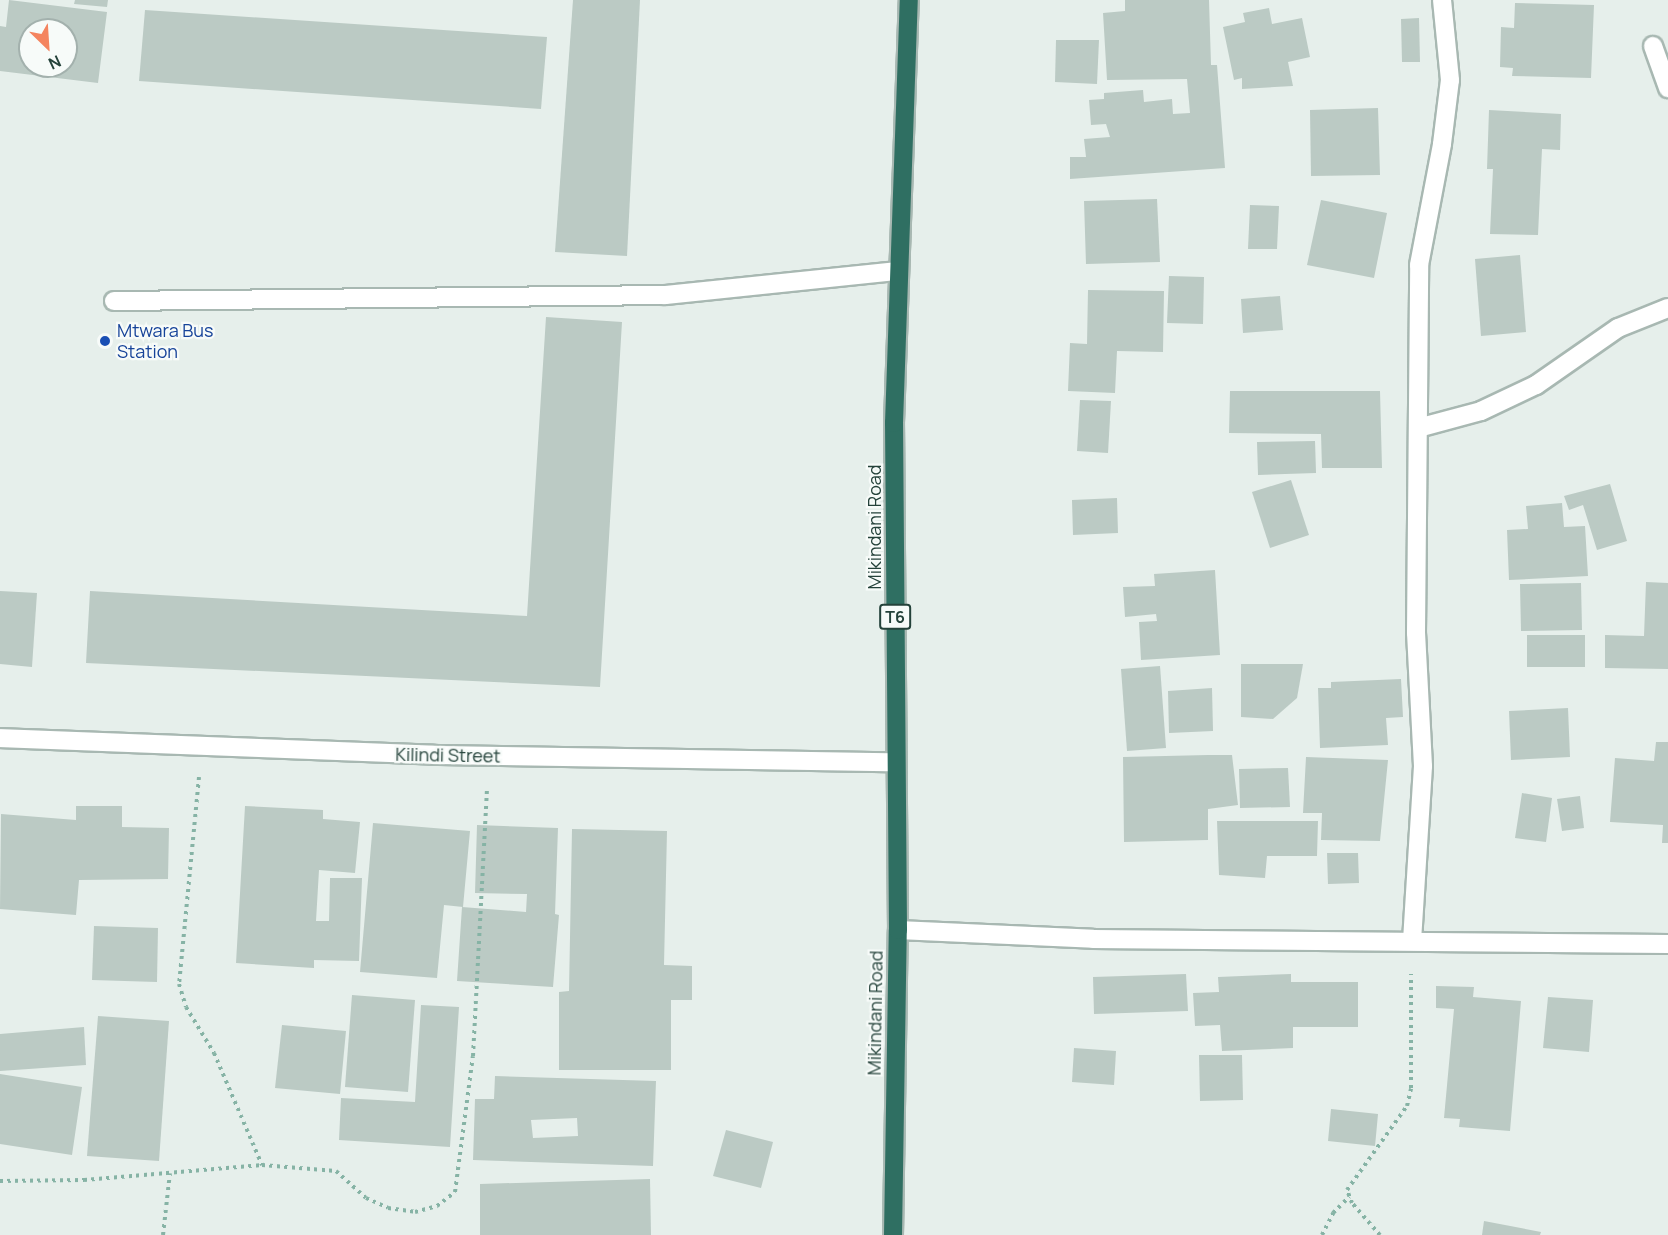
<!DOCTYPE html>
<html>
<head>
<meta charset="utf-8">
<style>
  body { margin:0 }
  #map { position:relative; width:1668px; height:1235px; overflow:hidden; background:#e6efeb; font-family:Manrope,sans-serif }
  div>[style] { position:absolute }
  .building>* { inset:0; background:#bbcac4 }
  .path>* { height:4px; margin-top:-2px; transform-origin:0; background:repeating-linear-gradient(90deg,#86b3a5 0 3px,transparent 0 7.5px) }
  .roads { filter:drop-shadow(2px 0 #a8b8b2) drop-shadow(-2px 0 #a8b8b2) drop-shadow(0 2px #a8b8b2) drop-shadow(0 -2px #a8b8b2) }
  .lane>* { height:18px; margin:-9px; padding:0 9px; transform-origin:9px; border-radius:9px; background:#fff }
  .street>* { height:18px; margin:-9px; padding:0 9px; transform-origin:9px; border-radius:9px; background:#fff }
  .highway>* { height:18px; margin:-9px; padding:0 9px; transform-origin:9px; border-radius:9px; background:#2f6f62 }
  .dots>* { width:16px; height:16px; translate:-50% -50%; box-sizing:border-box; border:3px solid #f7fbf9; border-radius:50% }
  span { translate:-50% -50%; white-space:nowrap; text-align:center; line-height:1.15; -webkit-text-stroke:4.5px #f7fbf9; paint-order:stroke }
  .shield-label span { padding:2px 4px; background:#f7fbf9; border:2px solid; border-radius:4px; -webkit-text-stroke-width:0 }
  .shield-label { font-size:16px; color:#24423a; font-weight:700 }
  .transit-label { font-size:18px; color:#164399 }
  .left { translate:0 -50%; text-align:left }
  .street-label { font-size:18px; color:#24423a }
  .north { position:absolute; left:18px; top:18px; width:60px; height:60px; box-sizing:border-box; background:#f7fbf9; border:2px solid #a3b1ad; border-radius:50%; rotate:155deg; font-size:16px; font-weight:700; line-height:24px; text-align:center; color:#24423a }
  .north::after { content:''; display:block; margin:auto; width:21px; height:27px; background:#f4845f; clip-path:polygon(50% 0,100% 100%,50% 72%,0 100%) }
</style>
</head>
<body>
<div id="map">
  <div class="building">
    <div style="clip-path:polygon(evenodd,9px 0,107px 12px,98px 83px,0 71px,0 26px,6px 27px,9px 0,30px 30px,66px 30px,66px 66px,30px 66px,30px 30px)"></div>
    <div style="clip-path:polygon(75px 0,108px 0,107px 7px,74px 4px)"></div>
    <div style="clip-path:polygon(573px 0,640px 0,627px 256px,555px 252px)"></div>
    <div style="clip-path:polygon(1125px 0,1209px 0,1211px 65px,1217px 65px,1225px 168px,1070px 179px,1070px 157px,1086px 157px,1084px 139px,1110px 137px,1106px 124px,1091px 125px,1089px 100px,1104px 99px,1104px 93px,1143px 90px,1144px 102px,1172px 99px,1173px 114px,1190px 113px,1187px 79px,1107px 80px,1103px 13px,1125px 11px)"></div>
    <div style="clip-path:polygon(1515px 3px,1594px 5px,1591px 78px,1512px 76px,1513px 68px,1500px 67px,1501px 27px,1514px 28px)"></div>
    <div style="clip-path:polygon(1269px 8px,1272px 24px,1302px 18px,1310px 57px,1288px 62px,1293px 86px,1242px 89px,1242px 78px,1234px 80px,1223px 27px,1245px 22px,1243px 13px)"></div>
    <div style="clip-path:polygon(145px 10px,547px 37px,541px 109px,139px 81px)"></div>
    <div style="clip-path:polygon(1419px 18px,1420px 62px,1402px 62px,1401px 19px)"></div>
    <div style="clip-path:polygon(1056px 40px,1099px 40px,1097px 84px,1055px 82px)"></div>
    <div style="clip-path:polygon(1378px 108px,1380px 175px,1311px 176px,1310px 110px)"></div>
    <div style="clip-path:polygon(1489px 110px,1561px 114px,1560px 150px,1542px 149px,1538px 235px,1490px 234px,1493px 169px,1487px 169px)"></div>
    <div style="clip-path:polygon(1157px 199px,1160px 262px,1086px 264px,1084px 201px)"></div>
    <div style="clip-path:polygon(1321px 200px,1387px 213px,1374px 278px,1307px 265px)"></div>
    <div style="clip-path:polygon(1250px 205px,1279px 206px,1277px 249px,1248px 249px)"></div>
    <div style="clip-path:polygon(1520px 255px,1526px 332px,1481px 336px,1475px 259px)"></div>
    <div style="clip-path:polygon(1169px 276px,1204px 277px,1203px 324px,1167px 323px)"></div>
    <div style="clip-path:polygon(1088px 290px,1164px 291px,1163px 352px,1117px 351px,1115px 393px,1068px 391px,1070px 343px,1087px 344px)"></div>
    <div style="clip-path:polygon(1280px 296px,1283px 330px,1243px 333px,1241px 299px)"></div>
    <div style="clip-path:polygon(546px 317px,622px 322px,600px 687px,86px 663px,90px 591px,527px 616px)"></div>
    <div style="clip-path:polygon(1230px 391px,1380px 391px,1382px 468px,1322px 468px,1321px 434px,1229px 433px)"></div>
    <div style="clip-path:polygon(1080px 400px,1111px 401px,1108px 453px,1077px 451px)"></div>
    <div style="clip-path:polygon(1315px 441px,1316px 473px,1258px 475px,1257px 442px)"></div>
    <div style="clip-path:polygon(1291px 480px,1309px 535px,1270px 548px,1252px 492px)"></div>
    <div style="clip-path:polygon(1610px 484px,1627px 541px,1597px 550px,1583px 505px,1569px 510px,1564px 496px)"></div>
    <div style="clip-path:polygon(1117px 498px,1118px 533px,1073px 535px,1072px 500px)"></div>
    <div style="clip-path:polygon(1562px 503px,1564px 527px,1585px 526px,1588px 576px,1509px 580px,1507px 530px,1528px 529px,1526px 506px)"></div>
    <div style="clip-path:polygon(1215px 570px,1220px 655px,1141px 660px,1139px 622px,1157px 621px,1156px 614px,1125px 617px,1123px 587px,1155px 586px,1154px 574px)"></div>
    <div style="clip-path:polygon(1646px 582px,1668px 583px,1668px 669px,1605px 668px,1605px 635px,1644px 636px)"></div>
    <div style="clip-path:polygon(1581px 583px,1582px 630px,1521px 631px,1520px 584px)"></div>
    <div style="clip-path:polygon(0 591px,37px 593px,32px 667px,0 664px)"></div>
    <div style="clip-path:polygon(1527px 635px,1585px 635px,1585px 667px,1527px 667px)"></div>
    <div style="clip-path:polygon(1241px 664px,1303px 664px,1297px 698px,1273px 719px,1241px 717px)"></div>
    <div style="clip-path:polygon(1160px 666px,1166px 748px,1127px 751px,1121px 669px)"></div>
    <div style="clip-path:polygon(1401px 679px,1403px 717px,1386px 718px,1388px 745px,1320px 748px,1318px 688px,1331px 688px,1331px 682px)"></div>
    <div style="clip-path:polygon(1212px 688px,1213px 731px,1169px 733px,1168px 691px)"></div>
    <div style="clip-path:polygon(1568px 708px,1570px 757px,1511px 760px,1509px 711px)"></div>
    <div style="clip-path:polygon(1656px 742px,1668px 742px,1668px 843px,1662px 843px,1663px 825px,1610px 822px,1615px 758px,1654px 761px)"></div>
    <div style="clip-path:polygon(1208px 755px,1232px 755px,1238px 805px,1208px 809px,1208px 840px,1124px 842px,1123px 757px)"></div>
    <div style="clip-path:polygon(1306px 757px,1388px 760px,1380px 841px,1321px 840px,1322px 813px,1303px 813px)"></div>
    <div style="clip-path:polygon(1288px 768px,1290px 807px,1240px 808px,1239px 769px)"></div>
    <div style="clip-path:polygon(1522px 793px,1552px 798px,1546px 842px,1515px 838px)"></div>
    <div style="clip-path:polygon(1580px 796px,1584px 828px,1562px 831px,1557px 799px)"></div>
    <div style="clip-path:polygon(76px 806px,122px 806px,122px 827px,169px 828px,168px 879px,79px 880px,76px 915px,0 909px,1px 814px,76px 820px)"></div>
    <div style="clip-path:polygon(245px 806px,323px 810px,323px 819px,360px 822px,355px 873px,319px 870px,316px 921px,329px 921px,330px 878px,362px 878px,359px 961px,314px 960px,314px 968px,236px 963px)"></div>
    <div style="clip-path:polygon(1217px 821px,1318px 821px,1317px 856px,1267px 856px,1265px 878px,1219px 875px)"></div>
    <div style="clip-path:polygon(373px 823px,470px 831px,463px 907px,444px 905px,437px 978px,360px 972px)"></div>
    <div style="clip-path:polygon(477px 825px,558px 828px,555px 914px,559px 915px,553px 987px,457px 981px,462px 907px,526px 912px,527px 894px,475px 893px)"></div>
    <div style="clip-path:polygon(572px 829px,667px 831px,664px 965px,692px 966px,692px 1000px,671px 1000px,671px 1070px,559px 1070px,559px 992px,569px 991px)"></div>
    <div style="clip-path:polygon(1327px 853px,1358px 853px,1359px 883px,1328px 884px)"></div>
    <div style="clip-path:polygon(94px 926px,158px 928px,157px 982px,92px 980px)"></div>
    <div style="clip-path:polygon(1186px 974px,1188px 1011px,1094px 1014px,1093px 977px)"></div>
    <div style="clip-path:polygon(1291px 974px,1291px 982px,1358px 982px,1358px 1027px,1293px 1027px,1293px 1048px,1222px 1051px,1220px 1025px,1195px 1026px,1193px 993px,1219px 992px,1218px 977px)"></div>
    <div style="clip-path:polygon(1436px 986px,1474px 987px,1473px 997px,1521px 1001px,1510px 1131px,1459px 1127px,1460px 1119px,1444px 1118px,1454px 1009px,1436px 1008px)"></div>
    <div style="clip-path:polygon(352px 995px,415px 1000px,408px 1092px,345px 1087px)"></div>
    <div style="clip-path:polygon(1548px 997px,1593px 1000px,1589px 1052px,1543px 1048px)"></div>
    <div style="clip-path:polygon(421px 1005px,459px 1007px,450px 1147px,339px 1140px,341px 1098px,415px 1102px)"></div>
    <div style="clip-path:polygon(98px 1016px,169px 1021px,159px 1161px,87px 1156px)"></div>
    <div style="clip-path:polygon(282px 1025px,346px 1031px,340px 1094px,275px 1088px)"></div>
    <div style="clip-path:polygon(84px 1027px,86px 1065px,0 1071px,0 1034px)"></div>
    <div style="clip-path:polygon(1074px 1048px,1116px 1051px,1114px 1085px,1072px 1082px)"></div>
    <div style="clip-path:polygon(1199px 1055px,1242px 1055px,1243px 1100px,1200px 1101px)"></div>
    <div style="clip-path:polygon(0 1074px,82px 1087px,72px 1155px,0 1144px)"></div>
    <div style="clip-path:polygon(evenodd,495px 1076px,656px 1081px,653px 1166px,473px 1160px,475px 1099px,494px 1099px,495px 1076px,577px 1118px,578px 1136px,533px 1138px,531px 1120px,577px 1118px)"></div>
    <div style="clip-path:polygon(1331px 1109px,1378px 1114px,1375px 1146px,1328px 1141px)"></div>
    <div style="clip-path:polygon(726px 1130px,773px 1142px,761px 1188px,713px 1176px)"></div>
    <div style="clip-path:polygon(650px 1179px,651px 1235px,480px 1235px,480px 1184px)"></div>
    <div style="clip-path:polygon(1484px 1221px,1541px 1232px,1540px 1235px,1482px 1235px)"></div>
  </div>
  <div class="path">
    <div style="left:199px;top:777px;width:208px;rotate:95.5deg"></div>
    <div style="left:179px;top:984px;width:24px;rotate:73deg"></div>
    <div style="left:186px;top:1007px;width:54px;rotate:58.7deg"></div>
    <div style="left:214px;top:1053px;width:122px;rotate:66.8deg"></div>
    <div style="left:0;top:1181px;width:84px;rotate:-0.7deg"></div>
    <div style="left:84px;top:1180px;width:179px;rotate:-4.8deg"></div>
    <div style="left:262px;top:1165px;width:74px;rotate:4.6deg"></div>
    <div style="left:336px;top:1171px;width:40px;rotate:42deg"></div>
    <div style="left:366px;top:1198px;width:24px;rotate:24deg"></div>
    <div style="left:388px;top:1208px;width:27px;rotate:8deg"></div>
    <div style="left:415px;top:1212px;width:23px;rotate:-15deg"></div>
    <div style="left:437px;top:1206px;width:23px;rotate:-38deg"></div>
    <div style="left:455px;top:1192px;width:137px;rotate:-82.5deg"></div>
    <div style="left:473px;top:1056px;width:269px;rotate:-87deg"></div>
    <div style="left:163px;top:1235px;width:62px;rotate:-83.6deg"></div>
    <div style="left:1322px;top:1235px;width:25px;rotate:-63deg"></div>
    <div style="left:1333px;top:1213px;width:23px;rotate:-45deg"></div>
    <div style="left:1380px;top:1235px;width:43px;rotate:-131.2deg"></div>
    <div style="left:1352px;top:1203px;width:14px;rotate:-111deg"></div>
    <div style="left:1347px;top:1190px;width:103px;rotate:-54.5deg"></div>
    <div style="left:1407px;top:1106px;width:18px;rotate:-77deg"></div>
    <div style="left:1411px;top:1088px;width:114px;rotate:-90deg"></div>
  </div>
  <div class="roads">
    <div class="lane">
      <div style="left:114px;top:301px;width:551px;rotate:-0.62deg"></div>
      <div style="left:665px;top:295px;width:235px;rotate:-5.9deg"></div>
    </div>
    <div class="street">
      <div style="left:1653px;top:46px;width:45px;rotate:70.3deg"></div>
      <div style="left:1418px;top:428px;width:65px;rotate:-15.1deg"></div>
      <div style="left:1481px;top:411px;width:61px;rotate:-25.3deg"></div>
      <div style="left:1536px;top:385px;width:100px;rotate:-34.8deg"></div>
      <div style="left:1618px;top:328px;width:54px;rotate:-21.8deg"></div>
      <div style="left:0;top:738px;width:433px;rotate:2.2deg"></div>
      <div style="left:433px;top:755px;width:462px;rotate:0.9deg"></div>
      <div style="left:898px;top:930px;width:195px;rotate:2.6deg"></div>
      <div style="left:1093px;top:939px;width:575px;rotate:0.5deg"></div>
      <div style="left:1412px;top:941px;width:175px;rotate:-86.4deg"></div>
      <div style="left:1423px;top:766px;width:133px;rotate:-93deg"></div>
      <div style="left:1416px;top:633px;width:368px;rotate:-89.5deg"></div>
      <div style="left:1419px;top:265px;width:123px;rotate:-79.2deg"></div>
      <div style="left:1442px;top:144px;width:64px;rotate:-82.9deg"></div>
      <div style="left:1450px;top:80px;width:80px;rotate:-95.7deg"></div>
    </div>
    <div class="highway">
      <div style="left:893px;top:1235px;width:305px;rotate:-89.1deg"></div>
      <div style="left:898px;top:930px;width:507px;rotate:-90.45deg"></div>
      <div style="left:894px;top:423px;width:423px;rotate:-88deg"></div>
    </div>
  </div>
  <div class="dots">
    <div style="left:105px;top:341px;background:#1a4fb4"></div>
  </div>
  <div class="shield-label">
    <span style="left:895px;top:617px">T6</span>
  </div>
  <div class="transit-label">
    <span class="left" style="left:117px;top:341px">Mtwara Bus<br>Station</span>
  </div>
  <div class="street-label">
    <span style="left:874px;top:527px;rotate:-90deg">Mikindani Road</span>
    <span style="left:448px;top:755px;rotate:1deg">Kilindi Street</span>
    <span style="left:875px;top:1013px;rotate:-89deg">Mikindani Road</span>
  </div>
  <div class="north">N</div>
</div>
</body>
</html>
